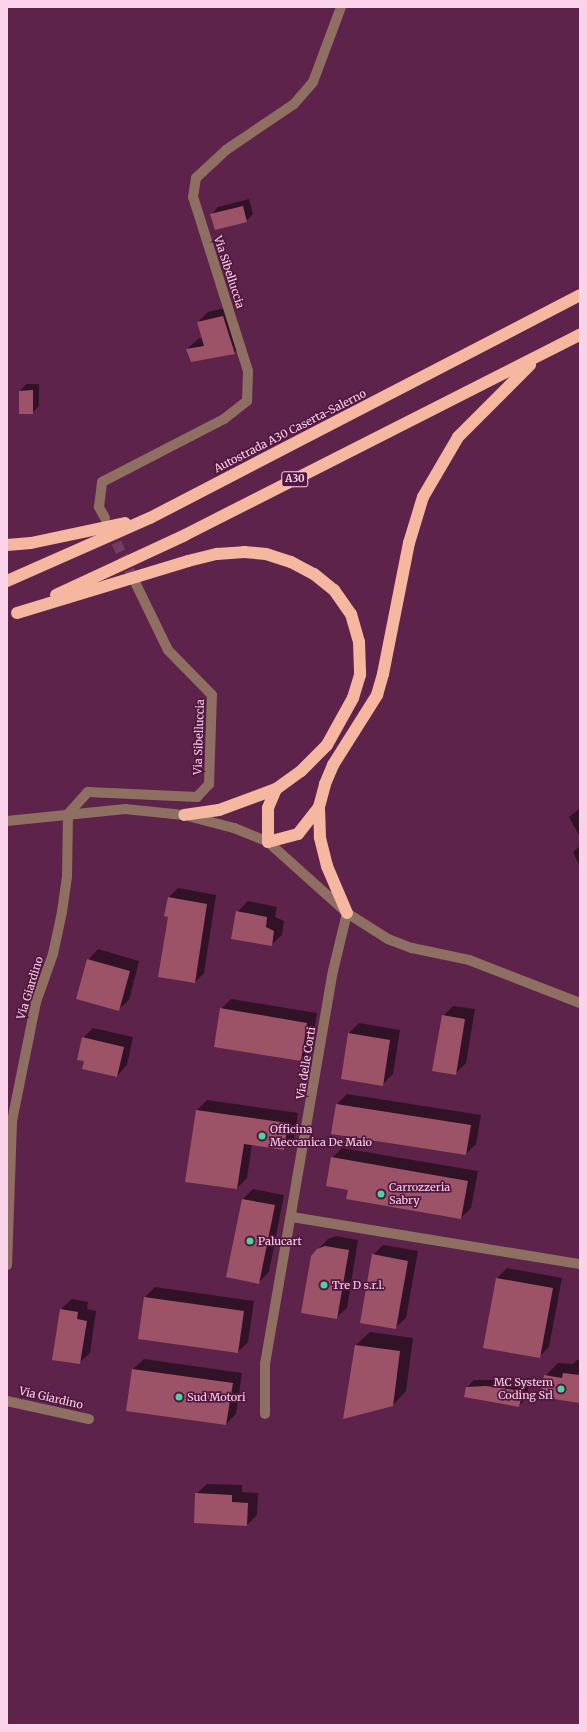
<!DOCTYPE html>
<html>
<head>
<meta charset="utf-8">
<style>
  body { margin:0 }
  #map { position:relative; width:587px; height:1732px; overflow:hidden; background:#5e234a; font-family:Merriweather,serif }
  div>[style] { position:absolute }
  .shadow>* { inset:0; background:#0007 }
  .building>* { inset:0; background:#9c5368 }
  .minor-tunnel>* { height:10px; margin-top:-5px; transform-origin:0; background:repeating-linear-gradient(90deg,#753d62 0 10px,transparent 0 15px) }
  .minor>* { height:10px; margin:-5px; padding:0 5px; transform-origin:5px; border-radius:5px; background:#8f6f62 }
  .highway>* { height:12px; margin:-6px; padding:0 6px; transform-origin:6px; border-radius:6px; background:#f5b79f }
  .dots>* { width:11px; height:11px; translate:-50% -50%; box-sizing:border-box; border:2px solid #52173f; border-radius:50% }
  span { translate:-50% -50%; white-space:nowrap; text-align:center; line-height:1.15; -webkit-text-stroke:3.5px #52173f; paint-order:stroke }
  .shield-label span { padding:1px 3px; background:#52173f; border:1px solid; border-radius:3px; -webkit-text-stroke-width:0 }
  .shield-label { font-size:10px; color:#f9d3e9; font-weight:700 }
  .street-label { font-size:11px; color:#f9d3e9 }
  .poi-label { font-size:11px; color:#f9d3e9 }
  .left { translate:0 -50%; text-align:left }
  .right { translate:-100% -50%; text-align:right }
  .frame { position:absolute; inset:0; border:8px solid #f9d3e9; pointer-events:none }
</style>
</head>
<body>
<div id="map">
  <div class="shadow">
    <div style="clip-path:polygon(249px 199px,253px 214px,246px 221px,212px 214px,218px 207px)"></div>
    <div style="clip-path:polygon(233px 306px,244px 343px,234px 353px,187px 349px,198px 339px,203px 338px,198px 322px,208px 312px)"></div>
    <div style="clip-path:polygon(26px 384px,39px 384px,39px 406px,32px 413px,20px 391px)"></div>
    <div style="clip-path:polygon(580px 808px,580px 837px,569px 817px)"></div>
    <div style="clip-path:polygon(580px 846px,580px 864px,579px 865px,573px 852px)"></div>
    <div style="clip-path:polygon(178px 888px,216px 895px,204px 973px,195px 982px,169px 916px,169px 897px)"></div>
    <div style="clip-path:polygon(248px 901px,277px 907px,275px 917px,284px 921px,282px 935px,271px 945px,237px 912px)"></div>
    <div style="clip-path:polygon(98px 949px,139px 961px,129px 1000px,118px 1010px,88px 960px)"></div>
    <div style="clip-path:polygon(231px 999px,317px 1013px,311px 1050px,301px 1060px,221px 1009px)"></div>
    <div style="clip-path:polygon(453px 1006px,475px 1009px,466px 1063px,455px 1074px,443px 1016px)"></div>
    <div style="clip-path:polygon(359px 1023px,400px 1030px,393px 1074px,382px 1085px,349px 1033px)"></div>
    <div style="clip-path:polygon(93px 1028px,133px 1037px,127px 1065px,117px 1076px,85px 1060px,83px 1038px)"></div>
    <div style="clip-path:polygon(347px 1094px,481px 1115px,476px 1144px,466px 1154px,337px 1104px)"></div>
    <div style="clip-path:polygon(207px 1100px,298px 1113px,294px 1138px,284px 1149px,252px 1144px,247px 1178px,237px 1188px,197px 1110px)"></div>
    <div style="clip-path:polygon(342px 1148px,478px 1171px,471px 1208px,461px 1218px,349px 1189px,332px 1158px)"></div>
    <div style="clip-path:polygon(253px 1189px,284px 1195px,269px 1272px,258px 1283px,227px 1276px,243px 1199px)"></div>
    <div style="clip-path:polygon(336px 1236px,358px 1240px,347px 1308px,336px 1318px,318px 1249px,328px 1239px)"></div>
    <div style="clip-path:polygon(383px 1245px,418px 1251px,406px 1318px,395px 1328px,373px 1255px)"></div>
    <div style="clip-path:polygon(507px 1268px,562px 1278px,549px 1347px,539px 1357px,497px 1278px)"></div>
    <div style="clip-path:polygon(155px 1287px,254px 1301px,248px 1342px,238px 1352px,145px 1297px)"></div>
    <div style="clip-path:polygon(72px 1299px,88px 1302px,87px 1309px,96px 1311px,90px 1353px,79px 1363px,61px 1309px)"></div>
    <div style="clip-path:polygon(370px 1332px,413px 1338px,406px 1391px,393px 1405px,344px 1417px,356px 1345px)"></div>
    <div style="clip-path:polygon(144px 1359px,242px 1373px,236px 1414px,226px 1424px,127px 1410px,133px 1369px)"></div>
    <div style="clip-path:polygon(577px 1360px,580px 1360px,580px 1402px,545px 1376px,558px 1363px,573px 1364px)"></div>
    <div style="clip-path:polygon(474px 1380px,493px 1380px,529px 1384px,526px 1399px,519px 1406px,467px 1387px)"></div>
    <div style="clip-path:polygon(207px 1484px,242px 1485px,242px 1492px,258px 1493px,257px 1515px,247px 1525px,196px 1494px)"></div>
  </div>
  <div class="building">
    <div style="clip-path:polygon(243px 206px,247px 222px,215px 230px,210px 214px)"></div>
    <div style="clip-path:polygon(223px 316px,235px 354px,191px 362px,186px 349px,204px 346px,197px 322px)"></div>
    <div style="clip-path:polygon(33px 390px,33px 414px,19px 414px,19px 391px)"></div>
    <div style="clip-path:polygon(168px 897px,207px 904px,195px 983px,158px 977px,168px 917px,164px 916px)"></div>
    <div style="clip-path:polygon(236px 911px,267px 917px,266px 927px,274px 931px,272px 946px,231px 939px)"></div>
    <div style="clip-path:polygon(87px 959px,130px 971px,119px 1011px,76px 999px)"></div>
    <div style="clip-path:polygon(220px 1008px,307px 1023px,301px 1061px,214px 1047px)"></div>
    <div style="clip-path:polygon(442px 1015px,465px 1019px,456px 1075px,432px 1071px)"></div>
    <div style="clip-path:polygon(348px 1033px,390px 1040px,383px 1086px,341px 1079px)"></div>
    <div style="clip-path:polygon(82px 1037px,124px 1047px,117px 1077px,82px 1069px,84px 1061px,77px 1060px)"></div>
    <div style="clip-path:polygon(336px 1104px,471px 1125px,466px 1155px,331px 1134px)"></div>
    <div style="clip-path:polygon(196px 1110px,288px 1123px,284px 1150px,244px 1144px,237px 1189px,185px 1182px)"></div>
    <div style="clip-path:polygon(331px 1157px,468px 1181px,461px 1219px,346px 1199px,348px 1190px,326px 1186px)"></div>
    <div style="clip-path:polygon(242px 1199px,275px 1205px,259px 1284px,226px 1277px)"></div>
    <div style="clip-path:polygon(325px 1246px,349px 1250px,337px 1319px,301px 1313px,311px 1256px,317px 1249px)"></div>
    <div style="clip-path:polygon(372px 1254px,408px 1261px,396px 1329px,360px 1323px)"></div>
    <div style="clip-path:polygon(496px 1278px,553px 1288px,540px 1358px,483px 1348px)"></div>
    <div style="clip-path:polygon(144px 1297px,244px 1311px,238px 1353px,138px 1339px)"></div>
    <div style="clip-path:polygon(60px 1309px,78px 1312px,77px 1319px,87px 1321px,80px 1364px,52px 1360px)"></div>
    <div style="clip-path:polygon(355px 1345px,400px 1351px,393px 1406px,343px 1419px)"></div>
    <div style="clip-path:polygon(132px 1369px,233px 1383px,226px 1425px,126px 1411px)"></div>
    <div style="clip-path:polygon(563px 1373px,580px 1375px,580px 1403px,540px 1397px,544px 1375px,562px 1378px)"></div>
    <div style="clip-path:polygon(486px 1386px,523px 1391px,519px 1407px,464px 1397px,466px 1387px)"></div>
    <div style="clip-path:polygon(195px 1493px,232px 1495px,232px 1502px,248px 1503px,247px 1526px,194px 1523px)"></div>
  </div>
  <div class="minor-tunnel">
    <div style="left:110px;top:529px;width:61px;rotate:64.7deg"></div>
  </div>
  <div class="minor">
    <div style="left:105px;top:518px;width:13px;rotate:-119deg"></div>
    <div style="left:99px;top:507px;width:25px;rotate:-83deg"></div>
    <div style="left:102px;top:482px;width:137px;rotate:-27.3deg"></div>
    <div style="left:224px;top:419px;width:29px;rotate:-38deg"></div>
    <div style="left:247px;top:401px;width:30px;rotate:-88deg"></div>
    <div style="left:248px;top:371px;width:182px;rotate:-107.5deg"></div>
    <div style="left:193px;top:197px;width:19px;rotate:-81deg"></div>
    <div style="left:196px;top:178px;width:41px;rotate:-43deg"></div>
    <div style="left:226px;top:150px;width:82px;rotate:-34.1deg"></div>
    <div style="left:294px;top:104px;width:29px;rotate:-49deg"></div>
    <div style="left:313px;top:82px;width:80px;rotate:-69.5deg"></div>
    <div style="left:7px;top:821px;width:119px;rotate:-5.8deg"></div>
    <div style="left:125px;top:809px;width:59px;rotate:5.8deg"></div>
    <div style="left:184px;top:815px;width:52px;rotate:14.6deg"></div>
    <div style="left:234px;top:828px;width:37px;rotate:22deg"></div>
    <div style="left:268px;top:842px;width:106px;rotate:41.9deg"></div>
    <div style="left:347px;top:913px;width:49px;rotate:32.4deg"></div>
    <div style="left:388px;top:939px;width:26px;rotate:21deg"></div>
    <div style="left:412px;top:948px;width:58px;rotate:11.9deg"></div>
    <div style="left:469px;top:960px;width:119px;rotate:21.2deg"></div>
    <div style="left:292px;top:1217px;width:292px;rotate:9.3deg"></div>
    <div style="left:7px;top:1265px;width:144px;rotate:-88deg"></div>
    <div style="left:12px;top:1121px;width:121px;rotate:-78.6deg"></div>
    <div style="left:36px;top:1002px;width:51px;rotate:-70.5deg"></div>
    <div style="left:53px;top:954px;width:43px;rotate:-77.9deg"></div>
    <div style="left:62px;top:912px;width:35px;rotate:-82deg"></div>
    <div style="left:67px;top:877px;width:63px;rotate:-89.1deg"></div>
    <div style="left:68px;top:814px;width:30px;rotate:-48deg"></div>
    <div style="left:88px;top:792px;width:109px;rotate:2.6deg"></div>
    <div style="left:197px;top:797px;width:18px;rotate:-47deg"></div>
    <div style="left:209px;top:784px;width:89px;rotate:-88.1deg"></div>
    <div style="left:212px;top:695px;width:63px;rotate:-134.4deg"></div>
    <div style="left:168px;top:650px;width:73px;rotate:-115.9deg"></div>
    <div style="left:7px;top:1401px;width:84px;rotate:12.4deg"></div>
    <div style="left:265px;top:1414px;width:50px;rotate:-90deg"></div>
    <div style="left:265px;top:1364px;width:399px;rotate:-80.2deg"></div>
    <div style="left:333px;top:971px;width:60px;rotate:-76.4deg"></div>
  </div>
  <div class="highway">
    <div style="left:7px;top:545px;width:24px;rotate:-5deg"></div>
    <div style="left:31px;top:543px;width:96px;rotate:-12deg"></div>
    <div style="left:7px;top:581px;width:156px;rotate:-23.8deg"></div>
    <div style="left:150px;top:518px;width:484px;rotate:-27.4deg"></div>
    <div style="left:56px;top:595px;width:142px;rotate:-24.9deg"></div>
    <div style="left:185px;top:535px;width:443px;rotate:-26.9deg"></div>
    <div style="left:17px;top:613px;width:179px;rotate:-16.9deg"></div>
    <div style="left:188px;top:561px;width:30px;rotate:-14deg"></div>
    <div style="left:217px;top:554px;width:27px;rotate:-4deg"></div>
    <div style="left:244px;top:552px;width:22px;rotate:5deg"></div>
    <div style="left:266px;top:554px;width:26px;rotate:18deg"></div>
    <div style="left:291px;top:562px;width:26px;rotate:28deg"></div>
    <div style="left:314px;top:574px;width:26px;rotate:39deg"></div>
    <div style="left:334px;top:590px;width:29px;rotate:55deg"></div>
    <div style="left:351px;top:614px;width:29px;rotate:74deg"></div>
    <div style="left:359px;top:642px;width:33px;rotate:88deg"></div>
    <div style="left:360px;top:675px;width:24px;rotate:107deg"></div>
    <div style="left:353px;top:698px;width:54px;rotate:119deg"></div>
    <div style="left:327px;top:745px;width:37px;rotate:135deg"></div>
    <div style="left:301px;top:771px;width:31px;rotate:144deg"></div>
    <div style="left:276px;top:789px;width:61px;rotate:159.8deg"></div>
    <div style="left:219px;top:810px;width:35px;rotate:172deg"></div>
    <div style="left:276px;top:789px;width:21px;rotate:113deg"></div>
    <div style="left:268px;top:808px;width:34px;rotate:90deg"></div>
    <div style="left:268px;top:842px;width:31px;rotate:-15deg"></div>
    <div style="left:298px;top:834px;width:34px;rotate:-52deg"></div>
    <div style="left:347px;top:913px;width:51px;rotate:-113.1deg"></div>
    <div style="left:327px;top:866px;width:30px;rotate:-104deg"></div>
    <div style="left:320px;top:837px;width:30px;rotate:-92deg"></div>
    <div style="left:319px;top:807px;width:24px;rotate:-75deg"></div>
    <div style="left:325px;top:784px;width:21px;rotate:-67deg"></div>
    <div style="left:333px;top:765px;width:83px;rotate:-57.8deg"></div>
    <div style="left:377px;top:695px;width:22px;rotate:-74deg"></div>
    <div style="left:383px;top:674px;width:134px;rotate:-78.8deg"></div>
    <div style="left:409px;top:543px;width:48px;rotate:-73.1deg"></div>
    <div style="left:423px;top:497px;width:69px;rotate:-59.7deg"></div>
    <div style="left:458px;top:437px;width:102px;rotate:-45deg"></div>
  </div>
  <div class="dots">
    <div style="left:262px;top:1136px;background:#4ad49c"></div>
    <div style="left:381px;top:1194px;background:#4ad49c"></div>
    <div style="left:250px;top:1241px;background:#4ad49c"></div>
    <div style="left:324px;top:1285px;background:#4ad49c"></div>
    <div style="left:561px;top:1389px;background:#4ad49c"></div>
    <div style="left:179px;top:1397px;background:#4ad49c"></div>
  </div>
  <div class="shield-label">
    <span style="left:295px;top:479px">A30</span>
  </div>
  <div class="street-label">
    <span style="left:229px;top:272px;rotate:72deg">Via Sibelluccia</span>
    <span style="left:290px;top:431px;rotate:-27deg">Autostrada A30 Caserta-Salerno</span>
    <span style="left:199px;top:737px;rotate:-88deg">Via Sibelluccia</span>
    <span style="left:30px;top:988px;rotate:-73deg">Via Giardino</span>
    <span style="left:306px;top:1063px;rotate:-81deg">Via delle Corti</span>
    <span style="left:51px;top:1398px;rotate:13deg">Via Giardino</span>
  </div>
  <div class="poi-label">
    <span class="left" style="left:270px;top:1136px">Officina<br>Meccanica De Maio</span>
    <span class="left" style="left:389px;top:1194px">Carrozzeria<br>Sabry</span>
    <span class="left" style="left:258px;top:1241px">Palucart</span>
    <span class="left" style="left:332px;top:1285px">Tre D s.r.l.</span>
    <span class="right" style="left:553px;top:1389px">MC System<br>Coding Srl</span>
    <span class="left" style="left:187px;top:1397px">Sud Motori</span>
  </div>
  <div class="frame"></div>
</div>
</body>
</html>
